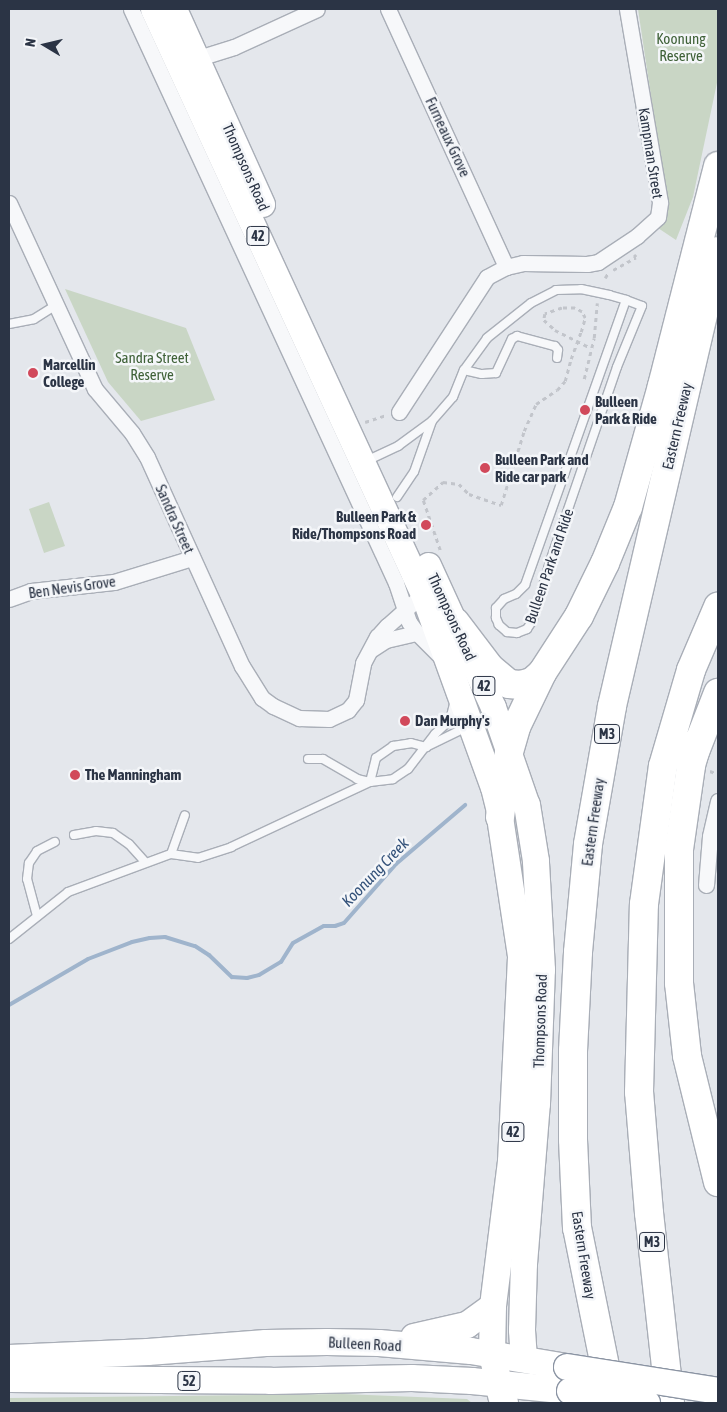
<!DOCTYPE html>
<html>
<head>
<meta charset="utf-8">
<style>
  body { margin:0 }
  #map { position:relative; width:727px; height:1412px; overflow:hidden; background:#e4e7ec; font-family:"Asap Condensed",sans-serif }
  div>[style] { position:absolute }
  .green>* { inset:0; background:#c9d6c5 }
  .stream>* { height:4px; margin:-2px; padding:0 2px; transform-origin:2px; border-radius:2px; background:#9fb4cc }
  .path>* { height:2.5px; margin-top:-1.25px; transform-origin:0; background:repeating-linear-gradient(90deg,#c2c5cb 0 4px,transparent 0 8px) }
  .roads { filter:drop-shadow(1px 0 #a9aeb7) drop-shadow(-1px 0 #a9aeb7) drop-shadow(0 1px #a9aeb7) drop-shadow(0 -1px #a9aeb7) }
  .service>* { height:8px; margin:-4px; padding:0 4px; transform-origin:4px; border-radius:4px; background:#f7f8fa }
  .minor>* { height:15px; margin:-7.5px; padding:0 7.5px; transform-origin:7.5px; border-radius:7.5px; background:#f7f8fa }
  .primary>* { height:25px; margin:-12.5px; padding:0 12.5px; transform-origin:12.5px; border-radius:12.5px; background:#fff }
  .trunk>* { height:26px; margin:-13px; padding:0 13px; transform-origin:13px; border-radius:13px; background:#fff }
  .motorway>* { height:28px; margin:-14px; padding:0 14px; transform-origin:14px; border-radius:14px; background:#fff }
  .path-bridge>* { height:2.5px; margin-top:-1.25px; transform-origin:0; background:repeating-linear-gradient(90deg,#c2c5cb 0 4px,transparent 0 8px) }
  .bridges { filter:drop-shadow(1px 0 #8b94a3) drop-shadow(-1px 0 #8b94a3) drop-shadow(0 1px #8b94a3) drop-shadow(0 -1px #8b94a3) }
  .trunk-bridge>* { height:26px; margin:-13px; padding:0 13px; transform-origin:13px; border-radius:13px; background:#fff }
  .dots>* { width:14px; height:14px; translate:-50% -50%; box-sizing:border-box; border:2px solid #f4f6f9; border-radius:50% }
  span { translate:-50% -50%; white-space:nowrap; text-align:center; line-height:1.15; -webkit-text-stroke:5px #f4f6f9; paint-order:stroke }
  .shield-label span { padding:1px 4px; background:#f4f6f9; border:1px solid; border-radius:4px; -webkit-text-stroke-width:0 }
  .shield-label { font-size:14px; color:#2b3445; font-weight:700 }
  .park-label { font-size:15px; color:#3f6138 }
  .street-label { font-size:15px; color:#2b3445 }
  .poi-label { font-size:15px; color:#2b3445; font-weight:700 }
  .left { translate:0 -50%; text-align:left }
  .right { translate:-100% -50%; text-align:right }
  .water-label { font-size:16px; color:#34527a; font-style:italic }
  .frame { position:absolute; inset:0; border:10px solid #2b3445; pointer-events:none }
  .north { position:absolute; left:20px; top:20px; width:50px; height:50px; -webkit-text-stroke:4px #f4f6f9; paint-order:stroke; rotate:279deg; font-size:14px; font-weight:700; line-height:20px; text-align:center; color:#2b3445 }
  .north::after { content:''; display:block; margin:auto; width:18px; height:22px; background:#2b3445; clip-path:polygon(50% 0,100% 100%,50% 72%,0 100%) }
</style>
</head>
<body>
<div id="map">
  <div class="green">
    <div style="clip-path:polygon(638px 9px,718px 9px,718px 78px,693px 197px,676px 240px,658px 228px,666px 215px,667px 203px)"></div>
    <div style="clip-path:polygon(65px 289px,186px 328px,215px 400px,141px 421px,108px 382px)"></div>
    <div style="clip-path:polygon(49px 502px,65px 546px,44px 553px,29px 509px)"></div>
    <div style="clip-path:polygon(343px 1394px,467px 1399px,472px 1403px,9px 1403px,9px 1398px)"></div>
  </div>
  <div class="stream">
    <div style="left:9px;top:1005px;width:91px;rotate:-30.2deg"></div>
    <div style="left:88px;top:959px;width:47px;rotate:-21.1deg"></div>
    <div style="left:132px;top:942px;width:18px;rotate:-13deg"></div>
    <div style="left:150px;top:938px;width:15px;rotate:-4deg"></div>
    <div style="left:165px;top:937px;width:31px;rotate:17deg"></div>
    <div style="left:195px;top:946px;width:17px;rotate:33deg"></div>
    <div style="left:209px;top:955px;width:32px;rotate:44deg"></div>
    <div style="left:232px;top:977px;width:15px;rotate:4deg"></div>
    <div style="left:247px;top:978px;width:12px;rotate:-14deg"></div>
    <div style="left:259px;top:975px;width:26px;rotate:-31deg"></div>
    <div style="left:281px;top:962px;width:22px;rotate:-58deg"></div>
    <div style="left:293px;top:943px;width:35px;rotate:-29deg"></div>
    <div style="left:324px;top:926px;width:11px"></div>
    <div style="left:335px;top:926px;width:9px;rotate:-18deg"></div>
    <div style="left:344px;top:923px;width:79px;rotate:-48.6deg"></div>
    <div style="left:396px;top:864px;width:91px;rotate:-40.5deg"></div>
  </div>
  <div class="path">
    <div style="left:613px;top:270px;width:26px;rotate:-29deg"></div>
    <div style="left:636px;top:257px;width:3px;rotate:-135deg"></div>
    <div style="left:605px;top:278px;width:6px;rotate:-59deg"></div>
    <div style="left:581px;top:332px;width:15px;rotate:-74deg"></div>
    <div style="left:585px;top:318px;width:7px;rotate:-117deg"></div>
    <div style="left:582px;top:312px;width:8px;rotate:-150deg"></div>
    <div style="left:575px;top:308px;width:13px;rotate:180deg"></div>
    <div style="left:562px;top:308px;width:18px;rotate:161deg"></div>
    <div style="left:545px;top:314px;width:6px;rotate:99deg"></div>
    <div style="left:544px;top:320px;width:15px;rotate:42deg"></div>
    <div style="left:555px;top:330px;width:40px;rotate:26.6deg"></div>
    <div style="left:584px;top:379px;width:42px;rotate:-76.3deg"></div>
    <div style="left:594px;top:338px;width:35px;rotate:-85deg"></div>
    <div style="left:365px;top:422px;width:22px;rotate:-18deg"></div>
    <div style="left:440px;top:550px;width:53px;rotate:-108.8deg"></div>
    <div style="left:423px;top:500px;width:27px;rotate:-42deg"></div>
    <div style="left:443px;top:482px;width:16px;rotate:7deg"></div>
    <div style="left:459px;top:484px;width:14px;rotate:45deg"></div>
    <div style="left:469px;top:494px;width:34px;rotate:19deg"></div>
    <div style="left:501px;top:505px;width:77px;rotate:-72.7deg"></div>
    <div style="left:524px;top:431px;width:30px;rotate:-66deg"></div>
    <div style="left:536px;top:404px;width:25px;rotate:-34deg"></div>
    <div style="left:557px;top:390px;width:12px;rotate:-48deg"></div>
    <div style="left:565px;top:381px;width:23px;rotate:-75deg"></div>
    <div style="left:710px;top:771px;width:9px;rotate:21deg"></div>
  </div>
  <div class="roads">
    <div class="service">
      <div style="left:9px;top:324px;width:25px;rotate:-11deg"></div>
      <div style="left:34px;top:319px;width:26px;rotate:-32deg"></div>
      <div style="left:464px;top:370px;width:18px;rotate:13deg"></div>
      <div style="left:482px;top:374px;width:14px;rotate:-4deg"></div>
      <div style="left:496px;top:373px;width:38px;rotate:-65deg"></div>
      <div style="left:512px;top:339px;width:6px;rotate:-31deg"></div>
      <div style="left:517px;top:336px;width:39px;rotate:15deg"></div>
      <div style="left:555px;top:346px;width:5px;rotate:53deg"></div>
      <div style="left:558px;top:350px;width:8px;rotate:97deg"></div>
      <div style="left:364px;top:462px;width:38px;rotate:-25deg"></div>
      <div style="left:398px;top:446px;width:42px;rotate:-36.3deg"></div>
      <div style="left:432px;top:421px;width:32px;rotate:-49deg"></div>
      <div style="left:453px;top:397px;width:29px;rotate:-68deg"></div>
      <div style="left:464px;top:370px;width:39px;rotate:-54deg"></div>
      <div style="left:487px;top:338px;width:56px;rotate:-38.5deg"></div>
      <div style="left:531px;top:303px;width:28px;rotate:-27deg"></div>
      <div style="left:556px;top:290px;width:25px;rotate:-2deg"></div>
      <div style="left:581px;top:289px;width:29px;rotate:12deg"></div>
      <div style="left:609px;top:295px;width:18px;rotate:16deg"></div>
      <div style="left:626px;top:300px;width:17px;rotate:21deg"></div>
      <div style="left:642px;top:306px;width:66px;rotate:112.3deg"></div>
      <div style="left:617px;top:367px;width:209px;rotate:109deg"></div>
      <div style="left:549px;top:565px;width:57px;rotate:106.2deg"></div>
      <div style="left:533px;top:620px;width:11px;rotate:124deg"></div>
      <div style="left:527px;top:629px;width:11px;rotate:158deg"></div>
      <div style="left:517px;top:633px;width:10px;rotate:-174deg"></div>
      <div style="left:507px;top:632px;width:11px;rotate:-139deg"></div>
      <div style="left:499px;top:625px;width:8px;rotate:-113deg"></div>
      <div style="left:496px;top:618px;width:10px;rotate:-90deg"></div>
      <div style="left:496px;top:608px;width:12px;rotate:-48deg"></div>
      <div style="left:504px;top:599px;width:13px;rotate:-23deg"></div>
      <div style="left:516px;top:594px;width:13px;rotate:-45deg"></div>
      <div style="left:525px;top:585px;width:302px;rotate:-70.5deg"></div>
      <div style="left:397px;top:497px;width:30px;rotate:-56deg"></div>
      <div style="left:414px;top:472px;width:54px;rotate:-70.6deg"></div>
      <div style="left:308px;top:759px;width:15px"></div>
      <div style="left:323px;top:759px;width:39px;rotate:30deg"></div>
      <div style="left:357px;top:779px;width:13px;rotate:13deg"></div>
      <div style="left:370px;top:782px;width:23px;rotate:-7deg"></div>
      <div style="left:393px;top:779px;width:18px;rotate:-34deg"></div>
      <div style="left:408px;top:769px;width:44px;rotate:-52.4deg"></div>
      <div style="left:435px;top:734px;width:21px;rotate:-43deg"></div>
      <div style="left:450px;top:720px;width:16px;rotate:-76deg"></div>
      <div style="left:74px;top:835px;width:22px;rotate:-10deg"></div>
      <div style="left:96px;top:831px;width:17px;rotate:7deg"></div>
      <div style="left:113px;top:833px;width:19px;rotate:35deg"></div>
      <div style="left:129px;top:844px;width:24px;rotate:48deg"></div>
      <div style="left:171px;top:854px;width:27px;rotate:8deg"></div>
      <div style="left:198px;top:858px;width:35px;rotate:-18deg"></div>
      <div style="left:231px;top:847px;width:153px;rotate:-25.1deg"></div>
      <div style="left:370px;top:782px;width:25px;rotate:-76deg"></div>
      <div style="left:376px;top:758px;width:21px;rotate:-35deg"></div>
      <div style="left:393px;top:746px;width:18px;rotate:-9deg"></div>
      <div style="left:411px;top:743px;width:16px;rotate:15deg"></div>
      <div style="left:426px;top:747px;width:48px;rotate:-26deg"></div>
      <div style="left:37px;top:916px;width:38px;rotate:-105deg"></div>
      <div style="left:27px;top:879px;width:16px;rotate:-83deg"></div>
      <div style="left:29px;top:863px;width:14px;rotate:-56deg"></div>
      <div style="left:37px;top:851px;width:20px;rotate:-27deg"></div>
      <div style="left:9px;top:939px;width:75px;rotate:-38.5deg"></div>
      <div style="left:68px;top:892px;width:110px;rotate:-20.3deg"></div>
      <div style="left:171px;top:854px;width:41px;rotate:-70.3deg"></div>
    </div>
    <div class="minor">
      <div style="left:131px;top:9px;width:632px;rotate:65.22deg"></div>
      <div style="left:396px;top:583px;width:41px;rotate:71.6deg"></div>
      <div style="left:409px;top:622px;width:14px;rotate:54deg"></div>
      <div style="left:417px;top:633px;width:35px;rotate:45deg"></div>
      <div style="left:388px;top:9px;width:284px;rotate:65.4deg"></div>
      <div style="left:189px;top:61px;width:47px;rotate:-17.3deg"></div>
      <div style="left:234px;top:47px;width:91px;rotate:-24.6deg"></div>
      <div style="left:9px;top:203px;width:205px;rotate:65.2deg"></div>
      <div style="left:95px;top:389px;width:57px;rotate:49.9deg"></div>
      <div style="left:132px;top:433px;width:28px;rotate:58deg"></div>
      <div style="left:147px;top:457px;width:230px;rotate:65.6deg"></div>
      <div style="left:242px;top:666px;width:38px;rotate:58deg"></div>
      <div style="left:262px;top:698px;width:14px;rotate:36deg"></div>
      <div style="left:273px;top:706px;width:29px;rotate:25deg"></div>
      <div style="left:299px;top:718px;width:30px;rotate:2deg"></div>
      <div style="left:329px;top:719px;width:21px;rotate:-25deg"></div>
      <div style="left:348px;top:710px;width:13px;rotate:-51deg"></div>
      <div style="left:356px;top:700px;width:38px;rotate:-79deg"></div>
      <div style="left:363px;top:663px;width:30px;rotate:-62deg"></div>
      <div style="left:377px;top:637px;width:15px;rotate:-48deg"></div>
      <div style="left:387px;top:626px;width:48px;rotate:-41.6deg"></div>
      <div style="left:399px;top:412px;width:161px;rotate:-56.9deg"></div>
      <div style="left:487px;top:277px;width:21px;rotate:-28deg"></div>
      <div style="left:506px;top:267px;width:17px;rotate:-13deg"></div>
      <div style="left:523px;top:263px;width:64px;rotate:0.9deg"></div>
      <div style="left:587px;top:264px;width:11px;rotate:-10deg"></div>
      <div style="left:598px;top:262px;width:47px;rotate:-33.7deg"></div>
      <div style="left:637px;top:236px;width:28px;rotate:-42deg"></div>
      <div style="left:658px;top:217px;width:15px;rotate:-82deg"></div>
      <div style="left:660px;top:202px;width:196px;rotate:-99.7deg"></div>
      <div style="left:9px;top:599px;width:23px;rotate:-20deg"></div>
      <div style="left:31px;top:591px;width:83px;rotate:-6.2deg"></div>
      <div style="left:114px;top:582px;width:82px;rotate:-17.1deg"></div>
      <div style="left:372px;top:649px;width:17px;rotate:-33deg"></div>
      <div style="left:386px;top:640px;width:32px;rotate:-13deg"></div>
      <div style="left:706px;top:885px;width:49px;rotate:-85.3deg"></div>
      <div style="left:710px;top:836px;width:36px;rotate:-77deg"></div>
    </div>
    <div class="primary">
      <div style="left:153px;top:9px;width:644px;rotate:65.22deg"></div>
      <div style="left:423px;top:594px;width:205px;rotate:70.1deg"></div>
      <div style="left:493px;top:787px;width:29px;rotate:76deg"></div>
      <div style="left:174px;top:9px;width:214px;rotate:65.7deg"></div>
      <div style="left:428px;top:565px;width:156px;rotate:65.4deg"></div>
      <div style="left:493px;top:707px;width:104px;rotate:70.9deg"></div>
    </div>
    <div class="trunk">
      <div style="left:414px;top:1337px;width:54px;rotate:-12.8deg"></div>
      <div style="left:467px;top:1325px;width:32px;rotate:-36deg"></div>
      <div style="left:9px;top:1358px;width:139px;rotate:-2.5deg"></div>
      <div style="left:148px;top:1352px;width:118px;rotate:-4.4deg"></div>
      <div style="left:266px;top:1343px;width:61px;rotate:-0.9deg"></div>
      <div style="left:327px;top:1342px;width:52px;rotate:1.1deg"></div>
      <div style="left:379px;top:1343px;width:92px;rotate:5deg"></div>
      <div style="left:471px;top:1351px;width:97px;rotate:9.5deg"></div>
      <div style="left:524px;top:1359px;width:29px;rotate:-94deg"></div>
      <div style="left:522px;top:1330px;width:66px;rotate:-88.3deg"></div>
      <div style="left:524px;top:1264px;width:161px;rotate:-85.4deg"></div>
      <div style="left:537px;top:1104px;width:134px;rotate:-87.9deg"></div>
      <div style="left:542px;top:970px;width:109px;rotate:-93.2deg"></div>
      <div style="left:536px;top:861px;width:57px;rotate:-99.1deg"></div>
      <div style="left:9px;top:1379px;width:262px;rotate:0.4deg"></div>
      <div style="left:271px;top:1381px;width:141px;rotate:-1.2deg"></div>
      <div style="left:412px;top:1378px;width:60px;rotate:2.9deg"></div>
      <div style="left:472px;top:1381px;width:99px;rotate:5.8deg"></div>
      <div style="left:499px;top:1383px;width:30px;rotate:-104deg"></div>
      <div style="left:492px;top:1354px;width:48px;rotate:-88.8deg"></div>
      <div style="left:493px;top:1306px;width:145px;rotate:-82.9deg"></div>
      <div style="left:511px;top:1162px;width:206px;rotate:-87.2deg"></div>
      <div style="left:521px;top:956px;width:141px;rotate:-98.6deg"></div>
    </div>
    <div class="motorway">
      <div style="left:455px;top:622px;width:58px;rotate:52.7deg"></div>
      <div style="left:490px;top:668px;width:25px;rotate:40deg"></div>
      <div style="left:509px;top:684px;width:11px;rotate:5deg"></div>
      <div style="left:520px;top:685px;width:12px;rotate:-14deg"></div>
      <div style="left:532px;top:682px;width:13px;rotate:-42deg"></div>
      <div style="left:698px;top:741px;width:26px;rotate:106deg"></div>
      <div style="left:691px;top:766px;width:84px;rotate:98.2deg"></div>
      <div style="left:679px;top:849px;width:134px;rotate:90deg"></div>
      <div style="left:679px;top:983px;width:73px;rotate:83.7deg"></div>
      <div style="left:687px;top:1056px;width:130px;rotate:76.2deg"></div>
      <div style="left:693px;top:757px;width:69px;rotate:-68.7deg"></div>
      <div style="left:500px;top:817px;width:66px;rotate:-82.1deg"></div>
      <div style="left:509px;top:752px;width:26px;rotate:-74deg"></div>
      <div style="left:516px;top:727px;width:60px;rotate:-64.3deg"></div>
      <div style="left:542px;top:673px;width:68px;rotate:-57deg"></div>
      <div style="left:579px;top:616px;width:59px;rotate:-63.9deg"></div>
      <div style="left:605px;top:563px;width:61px;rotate:-67.7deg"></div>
      <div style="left:628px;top:507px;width:126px;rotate:-74.3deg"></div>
      <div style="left:662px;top:386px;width:227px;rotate:-75.7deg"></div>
      <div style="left:499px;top:1383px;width:21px;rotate:76deg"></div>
      <div style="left:611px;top:1396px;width:171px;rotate:-101.4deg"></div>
      <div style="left:577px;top:1228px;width:89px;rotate:-92.6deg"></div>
      <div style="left:573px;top:1139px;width:88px;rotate:-90deg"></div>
      <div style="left:573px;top:1051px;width:99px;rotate:-87.1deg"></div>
      <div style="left:578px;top:952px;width:108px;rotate:-84.7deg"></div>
      <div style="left:588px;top:844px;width:140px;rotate:-80.1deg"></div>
      <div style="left:612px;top:706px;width:467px;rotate:-76.9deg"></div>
      <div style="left:670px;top:1403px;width:191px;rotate:-96.3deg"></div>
      <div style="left:649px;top:1213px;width:121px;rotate:-94.7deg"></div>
      <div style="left:639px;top:1092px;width:188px;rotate:-88.5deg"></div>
      <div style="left:644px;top:904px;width:139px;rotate:-82.2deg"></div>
      <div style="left:663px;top:766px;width:100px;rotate:-73.7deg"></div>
      <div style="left:691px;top:670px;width:69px;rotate:-66.8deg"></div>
    </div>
  </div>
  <div class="path-bridge">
    <div style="left:571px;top:359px;width:29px;rotate:-70deg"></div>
  </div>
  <div class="bridges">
    <div class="trunk-bridge">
      <div style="left:567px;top:1367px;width:153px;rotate:9deg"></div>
      <div style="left:570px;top:1391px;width:78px;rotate:8.9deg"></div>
    </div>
  </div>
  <div class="dots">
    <div style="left:33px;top:373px;background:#d1495b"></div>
    <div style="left:585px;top:410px;background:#d1495b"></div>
    <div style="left:485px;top:468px;background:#d1495b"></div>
    <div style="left:426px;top:525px;background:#d1495b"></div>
    <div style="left:405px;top:721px;background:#d1495b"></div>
    <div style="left:75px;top:775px;background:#d1495b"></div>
  </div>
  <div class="shield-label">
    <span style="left:258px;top:236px">42</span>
    <span style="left:484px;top:686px">42</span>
    <span style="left:607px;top:734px">M3</span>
    <span style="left:513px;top:1132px">42</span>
    <span style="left:652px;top:1242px">M3</span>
    <span style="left:189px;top:1381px">52</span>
  </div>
  <div class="park-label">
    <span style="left:681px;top:47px">Koonung<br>Reserve</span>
    <span style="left:152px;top:366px">Sandra Street<br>Reserve</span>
  </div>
  <div class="street-label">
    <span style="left:448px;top:137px;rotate:65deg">Furneaux Grove</span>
    <span style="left:651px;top:153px;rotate:81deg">Kampman Street</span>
    <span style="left:246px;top:167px;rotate:66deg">Thompsons Road</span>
    <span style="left:677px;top:426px;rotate:-77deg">Eastern Freeway</span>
    <span style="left:175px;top:519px;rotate:66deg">Sandra Street</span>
    <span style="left:549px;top:566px;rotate:-71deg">Bulleen Park and Ride</span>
    <span style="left:72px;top:587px;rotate:-8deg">Ben Nevis Grove</span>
    <span style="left:452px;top:617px;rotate:65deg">Thompsons Road</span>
    <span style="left:593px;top:822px;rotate:-82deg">Eastern Freeway</span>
    <span style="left:540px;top:1021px;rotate:-88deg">Thompsons Road</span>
    <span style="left:584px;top:1255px;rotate:81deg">Eastern Freeway</span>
    <span style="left:365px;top:1344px;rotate:3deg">Bulleen Road</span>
  </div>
  <div class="poi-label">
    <span class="left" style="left:43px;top:373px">Marcellin<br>College</span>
    <span class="left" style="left:595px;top:410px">Bulleen<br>Park &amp; Ride</span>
    <span class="left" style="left:495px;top:468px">Bulleen Park and<br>Ride car park</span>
    <span class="right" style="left:416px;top:525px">Bulleen Park &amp;<br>Ride/Thompsons Road</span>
    <span class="left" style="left:415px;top:721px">Dan Murphy's</span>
    <span class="left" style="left:85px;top:775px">The Manningham</span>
  </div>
  <div class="water-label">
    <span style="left:375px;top:872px;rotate:-46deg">Koonung Creek</span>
  </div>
  <div class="frame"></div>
  <div class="north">N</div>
</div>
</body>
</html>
